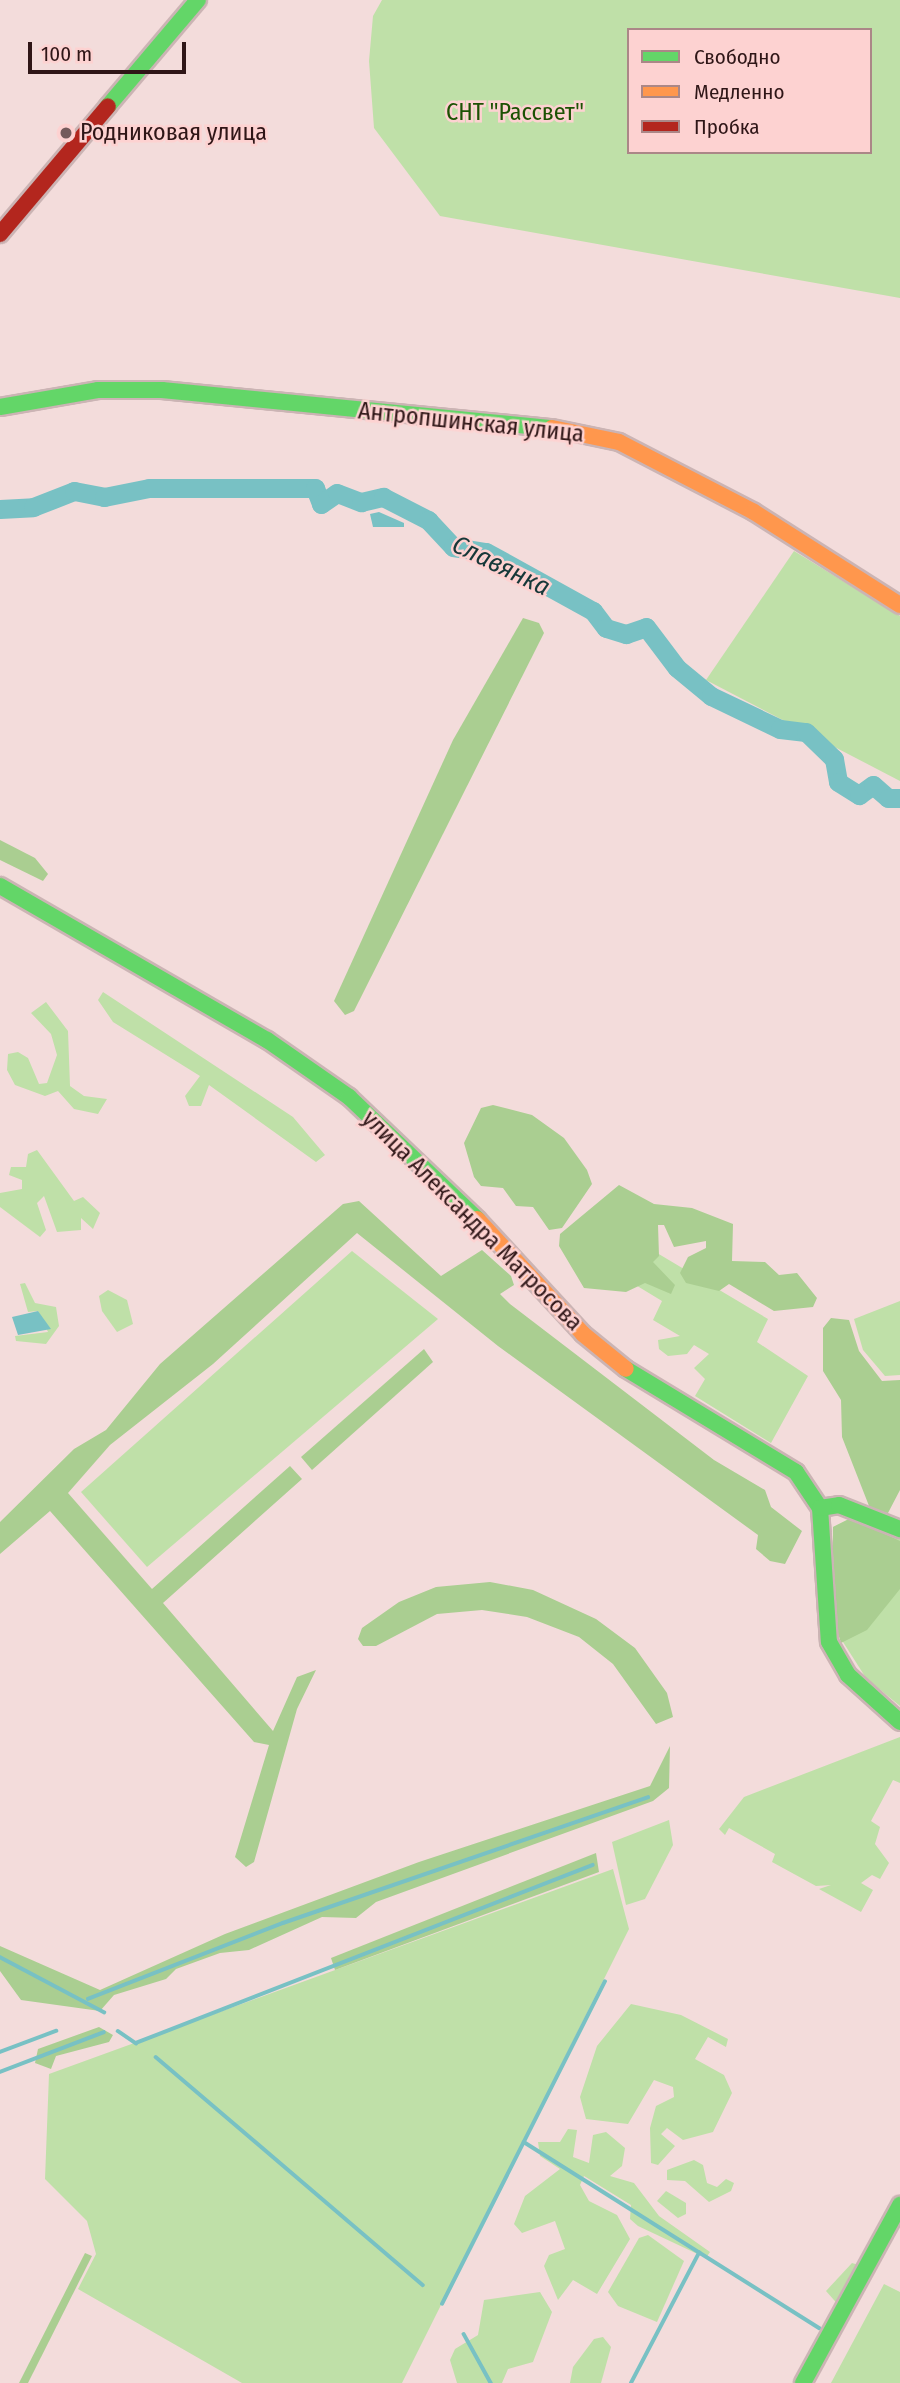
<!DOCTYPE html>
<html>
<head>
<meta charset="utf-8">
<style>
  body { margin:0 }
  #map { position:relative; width:900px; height:2383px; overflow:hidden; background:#f3dcdb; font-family:"Fira Sans Condensed",sans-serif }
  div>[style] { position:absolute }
  .green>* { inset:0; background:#bfe0a8 }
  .forest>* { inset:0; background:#aace91 }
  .water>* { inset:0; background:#78c1c4 }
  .stream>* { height:3.5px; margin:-1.75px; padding:0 1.75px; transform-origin:1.75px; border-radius:1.75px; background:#78c1c4 }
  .river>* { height:19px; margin:-9.5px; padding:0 9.5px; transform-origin:9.5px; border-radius:9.5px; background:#78c1c4 }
  .roads { filter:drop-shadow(2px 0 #cbb4b4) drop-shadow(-2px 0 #cbb4b4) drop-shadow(0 2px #cbb4b4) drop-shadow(0 -2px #cbb4b4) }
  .fast>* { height:16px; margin:-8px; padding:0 8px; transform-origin:8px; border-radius:8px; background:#63d668 }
  .slow>* { height:16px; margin:-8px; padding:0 8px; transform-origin:8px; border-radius:8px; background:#ff974d }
  .jam>* { height:16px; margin:-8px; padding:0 8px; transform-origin:8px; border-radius:8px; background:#b3261e }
  .dots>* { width:19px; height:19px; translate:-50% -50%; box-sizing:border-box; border:4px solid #fdd2d1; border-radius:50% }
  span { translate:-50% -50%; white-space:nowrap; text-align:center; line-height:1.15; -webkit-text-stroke:5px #fdd2d1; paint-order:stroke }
  .park-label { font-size:24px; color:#1c5203 }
  .poi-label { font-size:24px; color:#2f1617 }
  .left { translate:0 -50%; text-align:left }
  .street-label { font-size:24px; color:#2f1617 }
  .water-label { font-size:26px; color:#163839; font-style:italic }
  .legend { position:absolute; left:627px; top:28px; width:245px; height:126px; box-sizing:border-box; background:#fdd2d1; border:2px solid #ab8787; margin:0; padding:9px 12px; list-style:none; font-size:21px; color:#2f1617 }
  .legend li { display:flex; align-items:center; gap:14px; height:35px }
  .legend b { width:35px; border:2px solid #ab8787 }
  .scale { position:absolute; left:28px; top:42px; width:158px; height:32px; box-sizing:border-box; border:4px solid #2f1617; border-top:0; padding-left:9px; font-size:21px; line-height:24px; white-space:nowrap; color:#2f1617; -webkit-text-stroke:5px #fdd2d1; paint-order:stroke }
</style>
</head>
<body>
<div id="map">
  <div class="green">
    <div style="clip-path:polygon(evenodd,382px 0,900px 0,900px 298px,440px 216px,374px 128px,369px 61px,373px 16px,382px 0,629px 30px,870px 30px,870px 152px,629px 152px,629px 30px)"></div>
    <div style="clip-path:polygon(794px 551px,900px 616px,900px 781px,706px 680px)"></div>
    <div style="clip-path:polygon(103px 992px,293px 1117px,325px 1155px,316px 1162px,209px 1085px,201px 1106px,189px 1106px,185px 1096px,200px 1076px,113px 1022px,98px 1000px)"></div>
    <div style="clip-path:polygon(46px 1002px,68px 1031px,70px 1086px,84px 1096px,107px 1099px,98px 1114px,74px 1109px,58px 1091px,45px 1096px,15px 1085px,7px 1070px,8px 1054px,18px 1052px,28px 1058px,39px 1084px,47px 1083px,57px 1055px,51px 1034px,31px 1013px)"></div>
    <div style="clip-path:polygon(37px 1150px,74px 1201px,83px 1197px,100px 1213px,93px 1229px,81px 1218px,81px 1230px,57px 1232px,44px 1196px,37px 1203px,46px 1230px,40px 1237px,0 1207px,0 1193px,22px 1189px,22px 1180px,9px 1175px,11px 1167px,26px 1167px,28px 1154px)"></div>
    <div style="clip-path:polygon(647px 1247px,768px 1319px,757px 1342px,808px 1376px,771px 1443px,695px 1396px,705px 1379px,694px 1368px,709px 1354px,694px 1345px,687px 1354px,668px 1356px,659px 1349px,658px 1340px,680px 1336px,653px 1320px,662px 1301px,629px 1281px)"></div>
    <div style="clip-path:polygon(352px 1251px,438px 1319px,147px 1567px,81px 1492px)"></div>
    <div style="clip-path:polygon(25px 1283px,35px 1303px,56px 1307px,59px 1326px,46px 1344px,16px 1341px,15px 1336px,48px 1332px,38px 1311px,28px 1312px,20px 1284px)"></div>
    <div style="clip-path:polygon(108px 1290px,127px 1300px,133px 1324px,117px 1332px,102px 1311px,99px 1296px)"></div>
    <div style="clip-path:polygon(900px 1301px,900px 1375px,885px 1376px,863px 1350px,854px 1319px)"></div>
    <div style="clip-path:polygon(851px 1518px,900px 1539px,900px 1706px,866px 1678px,836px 1631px,833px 1527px)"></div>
    <div style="clip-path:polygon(900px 1737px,900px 1783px,893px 1780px,871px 1821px,880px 1827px,875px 1844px,889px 1863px,880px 1879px,872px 1875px,861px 1883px,873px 1890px,861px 1912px,819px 1889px,831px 1885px,816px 1886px,772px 1862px,775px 1854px,729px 1828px,725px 1835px,719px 1829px,744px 1797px)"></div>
    <div style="clip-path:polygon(669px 1820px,673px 1845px,645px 1899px,626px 1905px,612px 1842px)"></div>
    <div style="clip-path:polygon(613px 1869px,629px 1929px,402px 2383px,242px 2383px,78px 2289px,96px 2254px,87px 2221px,45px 2179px,49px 2074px)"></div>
    <div style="clip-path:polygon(631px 2004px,681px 2015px,728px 2039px,726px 2047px,708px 2037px,695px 2059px,724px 2075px,732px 2093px,713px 2132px,683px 2140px,667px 2128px,661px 2134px,675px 2146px,658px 2165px,651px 2163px,650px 2128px,656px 2106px,674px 2097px,673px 2087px,654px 2080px,628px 2124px,586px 2119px,580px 2097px,597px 2046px)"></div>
    <div style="clip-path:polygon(568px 2129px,577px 2130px,573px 2157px,589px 2163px,593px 2135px,606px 2132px,625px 2148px,622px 2166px,610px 2176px,634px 2183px,659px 2216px,710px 2252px,706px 2258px,638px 2226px,630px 2219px,631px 2205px,584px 2176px,580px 2185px,589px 2201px,617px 2215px,630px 2239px,597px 2294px,573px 2280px,558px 2300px,544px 2266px,549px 2255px,565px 2249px,555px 2221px,522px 2233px,514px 2224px,525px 2196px,560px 2169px,540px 2156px,538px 2142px,560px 2142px)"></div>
    <div style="clip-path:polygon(694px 2160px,703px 2165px,707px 2183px,717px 2187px,726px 2179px,734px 2183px,731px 2191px,709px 2202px,685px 2181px,667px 2180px,667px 2170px)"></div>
    <div style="clip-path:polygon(666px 2191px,686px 2203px,686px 2214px,678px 2218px,657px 2201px)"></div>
    <div style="clip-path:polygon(648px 2235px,684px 2261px,657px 2322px,618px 2306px,608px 2292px,639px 2238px)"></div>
    <div style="clip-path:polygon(852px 2263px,862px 2266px,841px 2308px,826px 2291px)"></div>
    <div style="clip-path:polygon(884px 2284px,900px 2292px,900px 2383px,831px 2383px)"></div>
    <div style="clip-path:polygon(540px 2292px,552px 2312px,533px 2362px,508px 2369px,502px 2383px,457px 2383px,450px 2360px,455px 2349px,478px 2335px,484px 2300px)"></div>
    <div style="clip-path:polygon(603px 2337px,611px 2347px,601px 2383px,570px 2383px,573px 2367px,594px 2339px)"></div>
  </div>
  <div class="forest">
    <div style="clip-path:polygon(523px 618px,539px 623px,544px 633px,354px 1011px,345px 1015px,334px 1001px,453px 740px)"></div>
    <div style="clip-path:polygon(0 840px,35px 858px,48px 874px,43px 881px,0 860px)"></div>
    <div style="clip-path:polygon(493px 1105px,532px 1115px,564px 1138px,587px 1170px,592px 1184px,562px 1228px,549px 1230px,533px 1207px,516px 1206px,503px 1188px,481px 1186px,474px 1177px,464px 1143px,481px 1108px)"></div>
    <div style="clip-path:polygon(619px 1185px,654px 1204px,692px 1208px,733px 1224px,732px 1261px,765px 1262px,779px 1275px,797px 1273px,817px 1298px,813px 1307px,774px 1311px,729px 1284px,719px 1291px,686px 1283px,680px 1273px,688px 1257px,706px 1248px,706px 1241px,674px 1247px,664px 1225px,658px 1225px,659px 1256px,653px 1262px,675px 1285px,671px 1294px,645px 1283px,626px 1292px,584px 1288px,559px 1246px,560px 1234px)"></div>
    <div style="clip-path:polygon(359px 1201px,441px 1276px,482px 1250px,511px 1276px,514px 1285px,500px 1294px,510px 1304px,714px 1460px,765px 1490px,771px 1507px,802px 1531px,785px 1564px,770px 1561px,756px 1549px,758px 1535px,498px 1346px,357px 1233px,213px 1364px,110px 1445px,68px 1493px,152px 1589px,290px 1466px,302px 1479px,163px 1603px,273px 1731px,297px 1677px,316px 1670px,297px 1709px,254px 1862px,246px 1867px,235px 1857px,269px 1745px,254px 1742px,50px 1511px,0 1554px,0 1522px,74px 1449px,106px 1430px,160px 1364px,343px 1204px)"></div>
    <div style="clip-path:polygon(831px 1318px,849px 1320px,859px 1351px,882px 1381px,900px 1380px,900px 1490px,888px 1513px,871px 1511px,842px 1437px,841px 1400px,823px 1371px,823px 1328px)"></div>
    <div style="clip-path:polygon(424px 1349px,433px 1362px,312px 1470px,301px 1457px)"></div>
    <div style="clip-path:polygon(851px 1518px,900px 1541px,900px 1589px,867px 1630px,841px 1643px,832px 1614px,833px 1527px)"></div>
    <div style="clip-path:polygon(490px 1582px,533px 1590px,596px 1619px,635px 1648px,667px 1693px,673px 1717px,656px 1724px,613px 1664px,579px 1637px,527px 1617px,482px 1610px,437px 1614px,376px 1646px,363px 1646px,358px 1639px,362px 1628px,399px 1602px,436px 1587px)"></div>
    <div style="clip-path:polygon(670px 1746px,669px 1788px,653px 1801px,376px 1902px,356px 1918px,322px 1917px,249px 1950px,220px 1953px,176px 1969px,166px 1979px,114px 1995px,100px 2011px,21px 2000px,0 1971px,0 1946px,100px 1990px,225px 1934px,419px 1862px,650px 1786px)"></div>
    <div style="clip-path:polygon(596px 1853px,599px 1872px,335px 1970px,331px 1958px)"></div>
    <div style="clip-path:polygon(99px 2027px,113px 2035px,109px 2042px,56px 2056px,51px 2069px,35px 2063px,38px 2049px)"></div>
    <div style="clip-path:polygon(85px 2253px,92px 2256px,28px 2383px,19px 2383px)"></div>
  </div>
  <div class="water">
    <div style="clip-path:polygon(379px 512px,404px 523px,404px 527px,373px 527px,370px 514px)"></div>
    <div style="clip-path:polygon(38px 1311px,51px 1329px,18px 1335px,12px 1317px)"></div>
  </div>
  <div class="stream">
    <div style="left:0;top:1957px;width:118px;rotate:27.9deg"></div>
    <div style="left:88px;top:1999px;width:209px;rotate:-21.3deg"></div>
    <div style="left:283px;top:1923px;width:386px;rotate:-19deg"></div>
    <div style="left:118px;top:2031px;width:22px;rotate:34deg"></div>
    <div style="left:136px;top:2043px;width:490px;rotate:-21.3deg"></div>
    <div style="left:0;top:2052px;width:60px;rotate:-20.6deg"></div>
    <div style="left:156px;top:2057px;width:351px;rotate:40.5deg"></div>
    <div style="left:0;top:2072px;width:111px;rotate:-21deg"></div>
    <div style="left:524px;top:2142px;width:349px;rotate:32.2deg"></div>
    <div style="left:442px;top:2304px;width:361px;rotate:-63.2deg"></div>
    <div style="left:464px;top:2334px;width:56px;rotate:61.1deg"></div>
    <div style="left:631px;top:2383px;width:147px;rotate:-62.4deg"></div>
  </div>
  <div class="river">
    <div style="left:0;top:509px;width:33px;rotate:-3deg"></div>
    <div style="left:33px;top:507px;width:44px;rotate:-21.3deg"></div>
    <div style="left:74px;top:491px;width:31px;rotate:11deg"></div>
    <div style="left:104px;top:497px;width:46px;rotate:-11.3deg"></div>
    <div style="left:149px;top:488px;width:166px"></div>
    <div style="left:315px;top:488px;width:17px;rotate:69deg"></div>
    <div style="left:321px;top:504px;width:19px;rotate:-35deg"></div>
    <div style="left:337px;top:493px;width:26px;rotate:21deg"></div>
    <div style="left:361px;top:502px;width:23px;rotate:-13deg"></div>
    <div style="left:383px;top:497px;width:51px;rotate:27.1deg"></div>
    <div style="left:428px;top:520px;width:37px;rotate:47deg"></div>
    <div style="left:453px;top:547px;width:33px;rotate:9deg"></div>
    <div style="left:486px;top:552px;width:122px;rotate:28.9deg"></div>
    <div style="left:593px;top:611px;width:21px;rotate:53deg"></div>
    <div style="left:606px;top:628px;width:21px;rotate:17deg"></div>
    <div style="left:626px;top:634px;width:21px;rotate:-19deg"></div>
    <div style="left:646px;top:627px;width:51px;rotate:52.9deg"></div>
    <div style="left:677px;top:668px;width:44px;rotate:39.5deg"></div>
    <div style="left:711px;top:696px;width:76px;rotate:25.6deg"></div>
    <div style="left:780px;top:729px;width:26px;rotate:7deg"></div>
    <div style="left:806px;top:732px;width:39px;rotate:44deg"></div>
    <div style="left:834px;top:759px;width:23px;rotate:80deg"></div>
    <div style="left:838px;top:782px;width:25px;rotate:32deg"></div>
    <div style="left:859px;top:795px;width:17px;rotate:-36deg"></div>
    <div style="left:873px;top:785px;width:20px;rotate:41deg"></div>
    <div style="left:888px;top:798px;width:12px"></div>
  </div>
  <div class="roads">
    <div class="fast">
      <div style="left:108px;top:106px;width:139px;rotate:-49.7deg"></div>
      <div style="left:0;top:407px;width:99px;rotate:-9.8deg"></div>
      <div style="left:98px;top:390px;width:64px"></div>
      <div style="left:162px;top:390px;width:392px;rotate:5.6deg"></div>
      <div style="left:0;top:886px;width:308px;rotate:30deg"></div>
      <div style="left:267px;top:1040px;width:100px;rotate:34.8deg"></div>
      <div style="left:349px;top:1097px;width:177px;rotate:43.6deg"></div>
      <div style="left:626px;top:1369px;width:199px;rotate:31.2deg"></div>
      <div style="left:796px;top:1472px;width:43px;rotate:56.3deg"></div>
      <div style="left:820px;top:1508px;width:134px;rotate:86.2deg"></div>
      <div style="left:829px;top:1642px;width:38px;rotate:60deg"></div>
      <div style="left:848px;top:1675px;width:70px;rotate:42.1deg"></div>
      <div style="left:820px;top:1508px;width:19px;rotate:-9deg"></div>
      <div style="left:839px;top:1505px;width:66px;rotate:21.5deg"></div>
      <div style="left:803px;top:2383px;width:203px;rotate:-61.4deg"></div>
    </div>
    <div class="slow">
      <div style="left:552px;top:428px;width:68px;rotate:11.8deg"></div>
      <div style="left:619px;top:442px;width:152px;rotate:27.4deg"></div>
      <div style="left:754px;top:512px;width:173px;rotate:32.5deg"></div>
      <div style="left:477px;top:1219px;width:156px;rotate:47.3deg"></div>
      <div style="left:583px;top:1334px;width:55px;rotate:39.1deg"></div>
    </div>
    <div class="jam">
      <div style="left:0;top:234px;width:167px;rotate:-49.8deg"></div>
    </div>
  </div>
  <div class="dots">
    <div style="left:66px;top:133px;background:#745b5c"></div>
  </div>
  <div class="park-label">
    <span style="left:515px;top:113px">СНТ "Рассвет"</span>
  </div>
  <div class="poi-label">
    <span class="left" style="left:80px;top:133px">Родниковая улица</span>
  </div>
  <div class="street-label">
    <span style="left:471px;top:423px;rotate:6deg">Антропшинская улица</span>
    <span style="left:472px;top:1221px;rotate:45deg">улица Александра Матросова</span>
  </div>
  <div class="water-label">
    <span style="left:501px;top:566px;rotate:26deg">Славянка</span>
  </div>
  <ul class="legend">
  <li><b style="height:9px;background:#63d668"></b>Свободно</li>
  <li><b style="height:9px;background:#ff974d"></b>Медленно</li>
  <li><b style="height:9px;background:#b3261e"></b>Пробка</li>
  </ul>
  <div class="scale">100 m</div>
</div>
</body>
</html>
